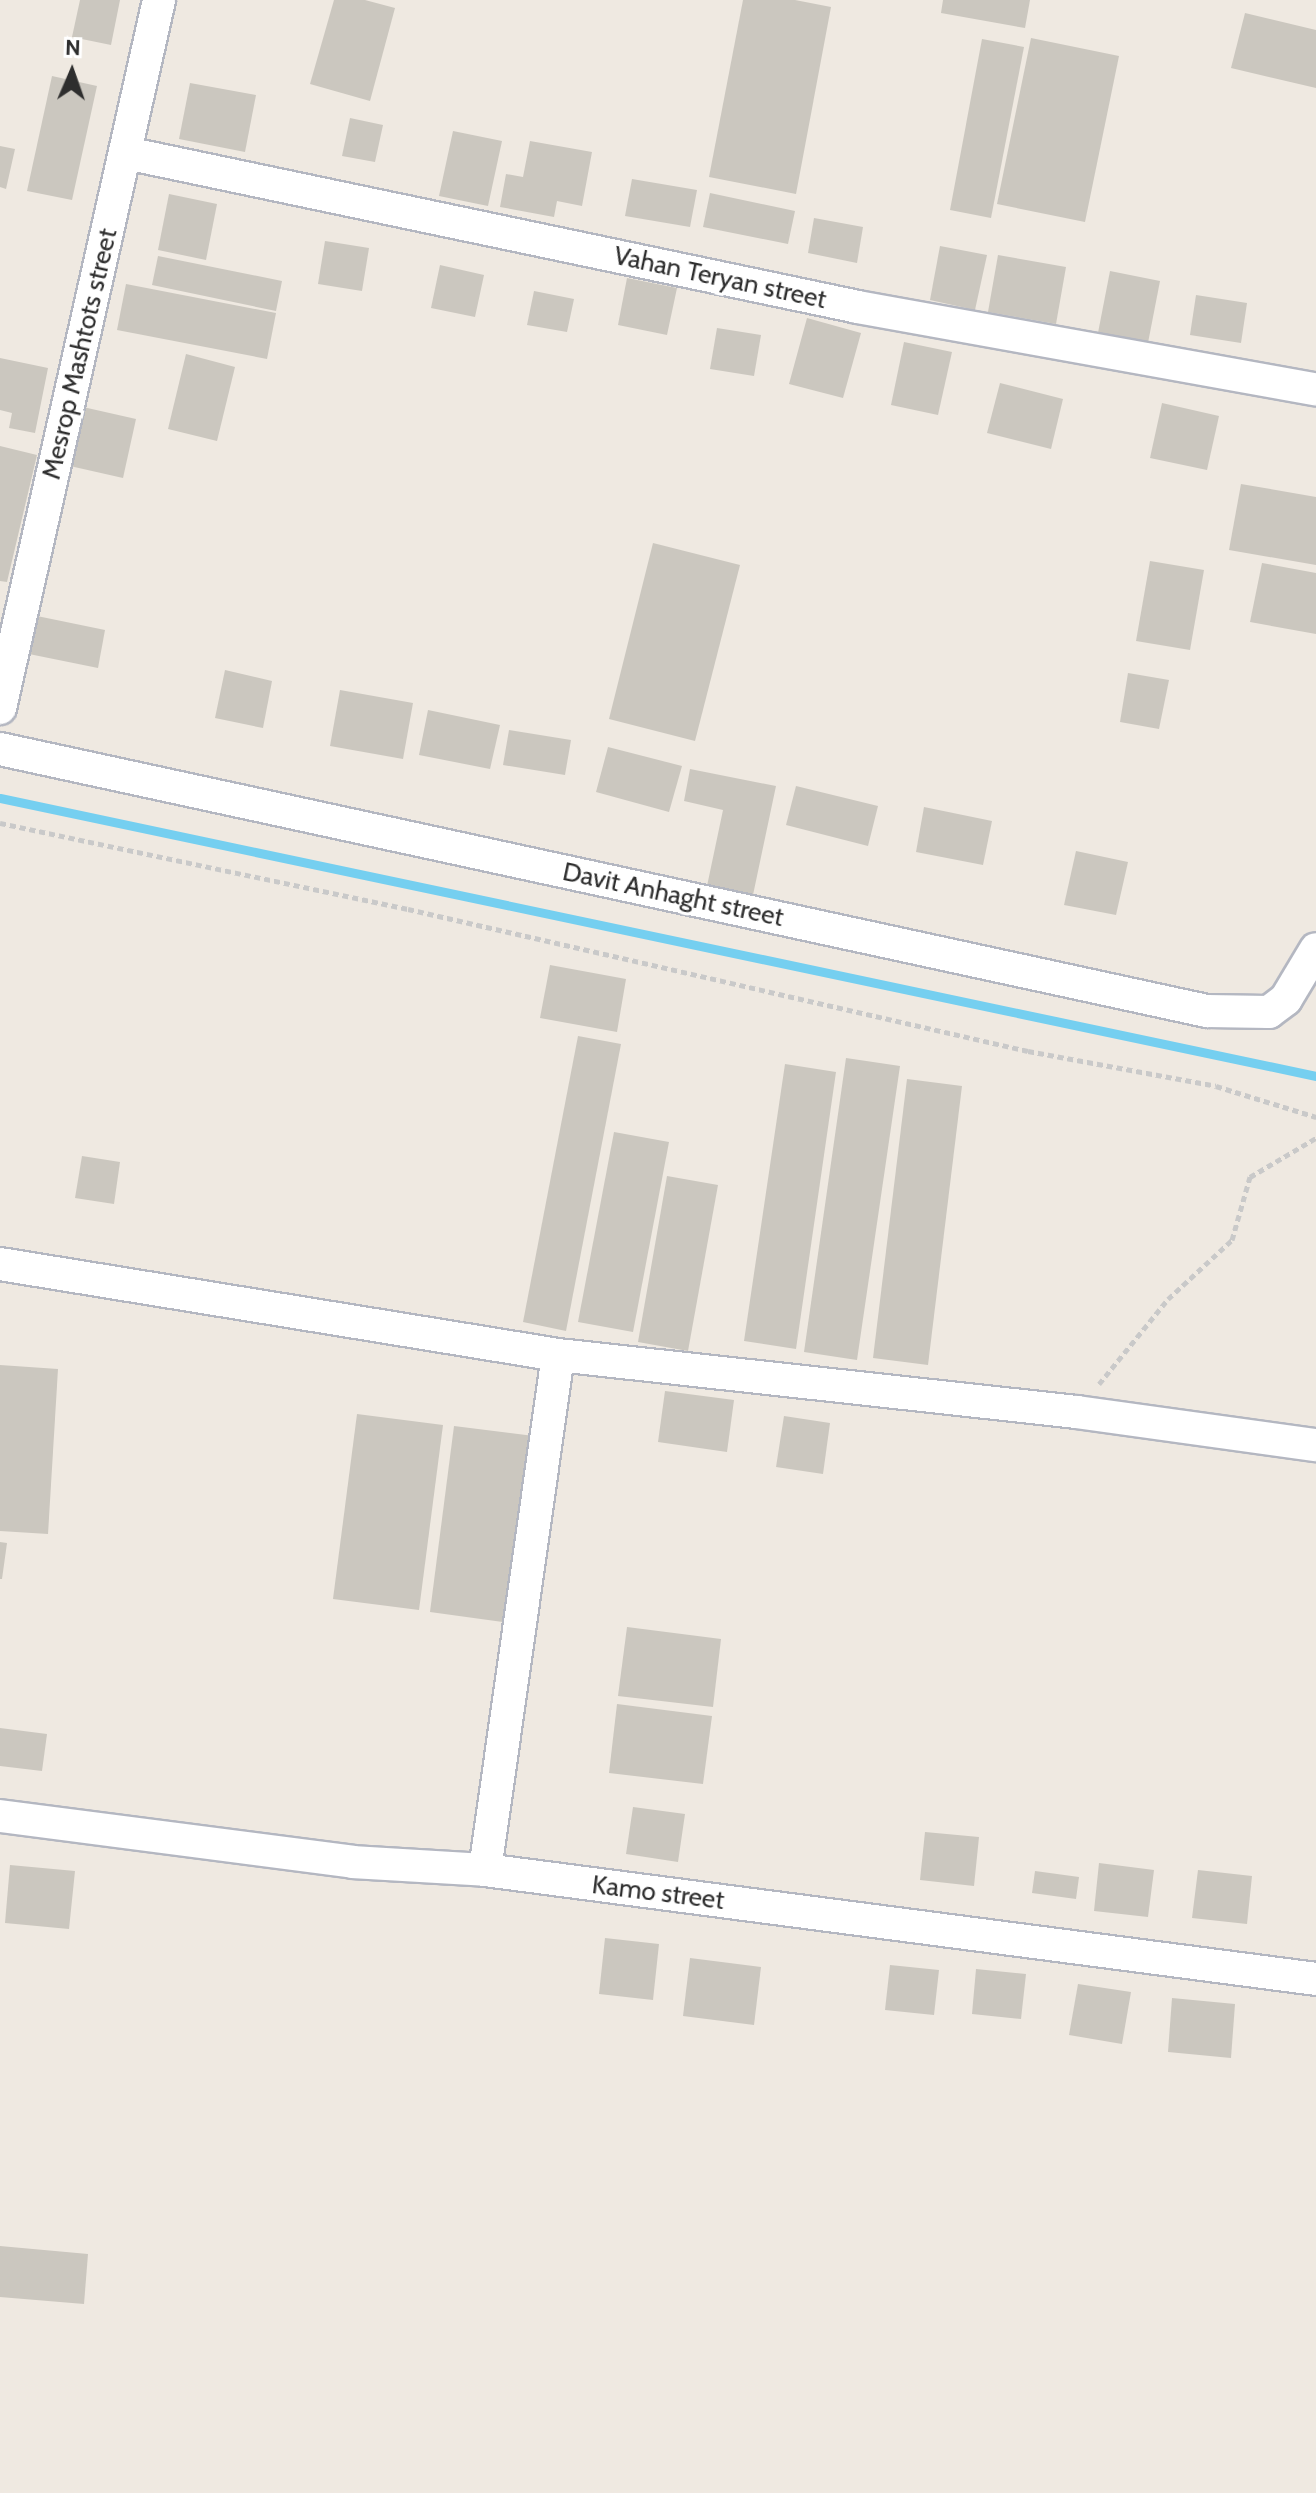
<!DOCTYPE html>
<html>
<head>
<meta charset="utf-8">
<style>
  body { margin:0 }
  #map { position:relative; width:1316px; height:2493px; overflow:hidden; background:#efe9e1; font-family:Cabin,sans-serif }
  div>[style] { position:absolute }
  .stream>* { height:9px; margin:-4.5px; padding:0 4.5px; transform-origin:4.5px; border-radius:4.5px; background:#75cff0 }
  .building>* { inset:0; background:#cbc7bf }
  .path>* { height:5px; margin-top:-2.5px; transform-origin:0; background:repeating-linear-gradient(90deg,#c9c9c9 0 6px,transparent 0 10px) }
  .roads { filter:drop-shadow(2px 0 #b4b7c1) drop-shadow(-2px 0 #b4b7c1) drop-shadow(0 2px #b4b7c1) drop-shadow(0 -2px #b4b7c1) }
  .minor>* { height:32px; margin:-16px; padding:0 16px; transform-origin:16px; border-radius:16px; background:#fff }
  span { translate:-50% -50%; white-space:nowrap; text-align:center; line-height:1.15; -webkit-text-stroke:6px #fff; paint-order:stroke }
  .street-label { font-size:26px; color:#2e2e2e }
  .north { position:absolute; left:32px; top:32px; width:80px; height:80px; -webkit-text-stroke:6px #fff; paint-order:stroke; rotate:2deg; font-size:22px; font-weight:700; line-height:32px; text-align:center; color:#2e2e2e }
  .north::after { content:''; display:block; margin:auto; width:28px; height:36px; background:#2e2e2e; clip-path:polygon(50% 0,100% 100%,50% 72%,0 100%) }
</style>
</head>
<body>
<div id="map">
  <div class="stream">
    <div style="left:0;top:798px;width:1345px;rotate:11.93deg"></div>
  </div>
  <div class="building">
    <div style="clip-path:polygon(80px 0,120px 0,111px 45px,72px 37px)"></div>
    <div style="clip-path:polygon(334px 0,365px 0,395px 8px,370px 101px,310px 84px)"></div>
    <div style="clip-path:polygon(743px 0,795px 0,831px 7px,796px 194px,709px 177px)"></div>
    <div style="clip-path:polygon(943px 0,1030px 0,1025px 28px,941px 13px)"></div>
    <div style="clip-path:polygon(1245px 13px,1316px 30px,1316px 88px,1231px 68px)"></div>
    <div style="clip-path:polygon(1031px 38px,1119px 56px,1085px 222px,997px 204px)"></div>
    <div style="clip-path:polygon(982px 39px,1024px 47px,991px 218px,950px 210px)"></div>
    <div style="clip-path:polygon(52px 76px,97px 86px,72px 200px,27px 191px)"></div>
    <div style="clip-path:polygon(190px 83px,256px 95px,245px 152px,179px 139px)"></div>
    <div style="clip-path:polygon(350px 118px,383px 125px,375px 162px,342px 156px)"></div>
    <div style="clip-path:polygon(453px 131px,502px 141px,488px 206px,439px 196px)"></div>
    <div style="clip-path:polygon(530px 141px,592px 152px,582px 206px,557px 201px,554px 217px,500px 207px,506px 174px,523px 177px)"></div>
    <div style="clip-path:polygon(0 146px,15px 149px,6px 189px,0 187px)"></div>
    <div style="clip-path:polygon(632px 179px,697px 190px,690px 227px,625px 216px)"></div>
    <div style="clip-path:polygon(710px 193px,795px 211px,788px 244px,703px 227px)"></div>
    <div style="clip-path:polygon(169px 194px,217px 204px,206px 260px,158px 250px)"></div>
    <div style="clip-path:polygon(814px 218px,863px 227px,857px 263px,808px 253px)"></div>
    <div style="clip-path:polygon(325px 241px,369px 248px,362px 291px,318px 284px)"></div>
    <div style="clip-path:polygon(940px 246px,987px 255px,975px 310px,930px 300px)"></div>
    <div style="clip-path:polygon(998px 255px,1066px 267px,1056px 324px,988px 312px)"></div>
    <div style="clip-path:polygon(158px 256px,282px 281px,276px 311px,152px 285px)"></div>
    <div style="clip-path:polygon(440px 265px,484px 275px,475px 317px,431px 308px)"></div>
    <div style="clip-path:polygon(1110px 271px,1160px 281px,1147px 348px,1097px 338px)"></div>
    <div style="clip-path:polygon(627px 278px,677px 288px,667px 335px,618px 325px)"></div>
    <div style="clip-path:polygon(126px 284px,276px 313px,267px 359px,117px 330px)"></div>
    <div style="clip-path:polygon(534px 291px,574px 299px,567px 332px,527px 325px)"></div>
    <div style="clip-path:polygon(1196px 295px,1247px 303px,1241px 343px,1190px 335px)"></div>
    <div style="clip-path:polygon(807px 318px,861px 333px,843px 398px,789px 384px)"></div>
    <div style="clip-path:polygon(717px 328px,761px 335px,754px 376px,710px 369px)"></div>
    <div style="clip-path:polygon(904px 342px,952px 352px,938px 415px,891px 405px)"></div>
    <div style="clip-path:polygon(186px 354px,235px 367px,217px 441px,168px 429px)"></div>
    <div style="clip-path:polygon(0 358px,48px 368px,35px 433px,9px 428px,12px 413px,0 410px)"></div>
    <div style="clip-path:polygon(1000px 383px,1063px 399px,1051px 449px,987px 433px)"></div>
    <div style="clip-path:polygon(1162px 403px,1219px 416px,1207px 470px,1150px 458px)"></div>
    <div style="clip-path:polygon(83px 407px,136px 419px,123px 478px,70px 466px)"></div>
    <div style="clip-path:polygon(0 446px,37px 455px,7px 582px,0 581px)"></div>
    <div style="clip-path:polygon(1241px 484px,1316px 497px,1316px 565px,1229px 550px)"></div>
    <div style="clip-path:polygon(653px 543px,740px 565px,695px 741px,609px 719px)"></div>
    <div style="clip-path:polygon(1150px 561px,1204px 570px,1190px 650px,1136px 641px)"></div>
    <div style="clip-path:polygon(1262px 563px,1316px 573px,1316px 634px,1250px 622px)"></div>
    <div style="clip-path:polygon(37px 616px,105px 630px,98px 668px,29px 654px)"></div>
    <div style="clip-path:polygon(225px 670px,272px 681px,263px 728px,215px 718px)"></div>
    <div style="clip-path:polygon(1128px 673px,1169px 680px,1159px 729px,1120px 722px)"></div>
    <div style="clip-path:polygon(340px 690px,413px 703px,403px 759px,330px 746px)"></div>
    <div style="clip-path:polygon(428px 710px,500px 725px,490px 769px,419px 755px)"></div>
    <div style="clip-path:polygon(509px 730px,571px 740px,565px 775px,503px 765px)"></div>
    <div style="clip-path:polygon(608px 747px,682px 766px,669px 812px,596px 792px)"></div>
    <div style="clip-path:polygon(690px 769px,776px 786px,753px 895px,707px 886px,723px 810px,684px 801px)"></div>
    <div style="clip-path:polygon(796px 786px,878px 806px,868px 846px,786px 825px)"></div>
    <div style="clip-path:polygon(924px 807px,992px 821px,983px 865px,916px 852px)"></div>
    <div style="clip-path:polygon(1076px 851px,1128px 862px,1116px 915px,1064px 905px)"></div>
    <div style="clip-path:polygon(550px 965px,626px 979px,617px 1032px,540px 1018px)"></div>
    <div style="clip-path:polygon(578px 1036px,621px 1044px,566px 1331px,523px 1322px)"></div>
    <div style="clip-path:polygon(846px 1058px,900px 1066px,857px 1360px,804px 1352px)"></div>
    <div style="clip-path:polygon(785px 1064px,836px 1072px,796px 1349px,744px 1341px)"></div>
    <div style="clip-path:polygon(907px 1079px,962px 1086px,928px 1365px,873px 1358px)"></div>
    <div style="clip-path:polygon(614px 1132px,669px 1142px,633px 1332px,578px 1322px)"></div>
    <div style="clip-path:polygon(82px 1156px,120px 1162px,114px 1204px,75px 1198px)"></div>
    <div style="clip-path:polygon(667px 1176px,718px 1185px,688px 1351px,638px 1342px)"></div>
    <div style="clip-path:polygon(0 1365px,58px 1369px,48px 1534px,0 1531px)"></div>
    <div style="clip-path:polygon(665px 1391px,734px 1400px,727px 1452px,658px 1442px)"></div>
    <div style="clip-path:polygon(357px 1414px,443px 1425px,419px 1610px,333px 1599px)"></div>
    <div style="clip-path:polygon(784px 1416px,830px 1423px,823px 1474px,776px 1467px)"></div>
    <div style="clip-path:polygon(454px 1426px,542px 1437px,518px 1624px,430px 1612px)"></div>
    <div style="clip-path:polygon(0 1542px,7px 1543px,2px 1579px,0 1579px)"></div>
    <div style="clip-path:polygon(627px 1627px,721px 1639px,713px 1707px,618px 1696px)"></div>
    <div style="clip-path:polygon(617px 1704px,712px 1716px,703px 1784px,609px 1773px)"></div>
    <div style="clip-path:polygon(0 1728px,47px 1734px,42px 1771px,0 1766px)"></div>
    <div style="clip-path:polygon(633px 1807px,685px 1814px,678px 1862px,626px 1854px)"></div>
    <div style="clip-path:polygon(925px 1832px,979px 1837px,974px 1886px,920px 1880px)"></div>
    <div style="clip-path:polygon(1099px 1863px,1154px 1870px,1148px 1917px,1094px 1911px)"></div>
    <div style="clip-path:polygon(10px 1865px,75px 1871px,69px 1929px,5px 1923px)"></div>
    <div style="clip-path:polygon(1198px 1870px,1252px 1876px,1247px 1924px,1192px 1918px)"></div>
    <div style="clip-path:polygon(1035px 1871px,1079px 1877px,1076px 1899px,1032px 1893px)"></div>
    <div style="clip-path:polygon(605px 1938px,659px 1944px,653px 2000px,599px 1994px)"></div>
    <div style="clip-path:polygon(690px 1958px,761px 1967px,754px 2025px,683px 2016px)"></div>
    <div style="clip-path:polygon(890px 1965px,939px 1970px,934px 2015px,885px 2010px)"></div>
    <div style="clip-path:polygon(976px 1969px,1026px 1974px,1021px 2019px,972px 2014px)"></div>
    <div style="clip-path:polygon(1078px 1984px,1131px 1992px,1122px 2044px,1069px 2035px)"></div>
    <div style="clip-path:polygon(1172px 1998px,1235px 2004px,1231px 2058px,1168px 2052px)"></div>
    <div style="clip-path:polygon(0 2246px,88px 2254px,84px 2304px,0 2297px)"></div>
  </div>
  <div class="path">
    <div style="left:0;top:823px;width:417px;rotate:11.9deg"></div>
    <div style="left:408px;top:909px;width:636px;rotate:12.9deg"></div>
    <div style="left:1028px;top:1051px;width:191px;rotate:10.5deg"></div>
    <div style="left:1216px;top:1086px;width:105px;rotate:17.2deg"></div>
    <div style="left:1099px;top:1384px;width:109px;rotate:-50.9deg"></div>
    <div style="left:1168px;top:1299px;width:87px;rotate:-42.7deg"></div>
    <div style="left:1232px;top:1240px;width:66px;rotate:-74.1deg"></div>
    <div style="left:1250px;top:1177px;width:77px;rotate:-30.6deg"></div>
  </div>
  <div class="roads">
    <div class="minor">
      <div style="left:126px;top:153px;width:748px;rotate:11.88deg"></div>
      <div style="left:858px;top:307px;width:465px;rotate:10.2deg"></div>
      <div style="left:0;top:708px;width:726px;rotate:-77.34deg"></div>
      <div style="left:0;top:749px;width:1235px;rotate:12.25deg"></div>
      <div style="left:1207px;top:1011px;width:62px;rotate:0.9deg"></div>
      <div style="left:1269px;top:1012px;width:21px;rotate:-37deg"></div>
      <div style="left:1286px;top:999px;width:58px;rotate:-59deg"></div>
      <div style="left:0;top:1264px;width:565px;rotate:9.26deg"></div>
      <div style="left:558px;top:1355px;width:522px;rotate:6.27deg"></div>
      <div style="left:1077px;top:1412px;width:241px;rotate:7.9deg"></div>
      <div style="left:0;top:1816px;width:355px;rotate:7.4deg"></div>
      <div style="left:352px;top:1862px;width:133px;rotate:3.4deg"></div>
      <div style="left:485px;top:1870px;width:838px;rotate:7.47deg"></div>
      <div style="left:485px;top:1870px;width:520px;rotate:-81.93deg"></div>
    </div>
  </div>
  <div class="street-label">
    <span style="left:720px;top:278px;rotate:12deg">Vahan Teryan street</span>
    <span style="left:80px;top:354px;rotate:-77deg">Mesrop Mashtots street</span>
    <span style="left:673px;top:895px;rotate:12deg">Davit Anhaght street</span>
    <span style="left:658px;top:1893px;rotate:7deg">Kamo street</span>
  </div>
  <div class="north">N</div>
</div>
</body>
</html>
